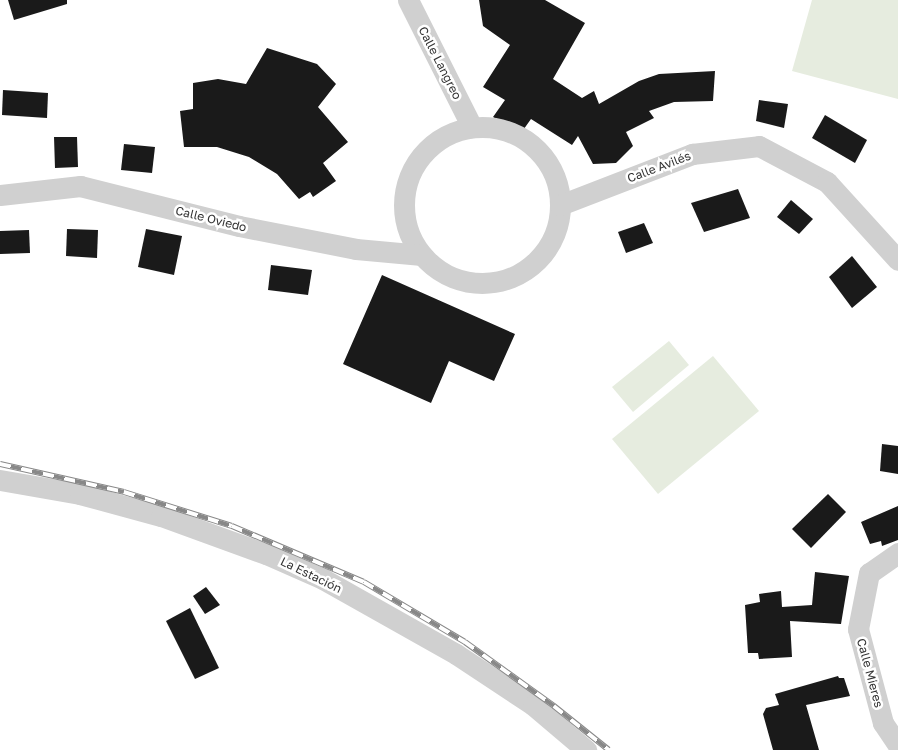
<!DOCTYPE html>
<html>
<head>
<meta charset="utf-8">
<style>
  body { margin:0 }
  #map { position:relative; width:898px; height:750px; overflow:hidden; background:#fff; font-family:"Golos Text",sans-serif }
  div>[style] { position:absolute }
  .green>* { inset:0; background:#e6ecdf }
  .building>* { inset:0; background:#1a1a1a }
  .street>* { height:21px; margin:-10.5px; padding:0 10.5px; transform-origin:10.5px; border-radius:10.5px; background:#d0d0d0 }
  .street>.ring { margin:-10.5px; padding:0; box-sizing:content-box; background:none; border:21px solid #d0d0d0; border-radius:50% }
  .rail>* { height:5.5px; margin-top:-2.75px; transform-origin:0; background:repeating-linear-gradient(90deg,#fff 0 11px,#888 0 22px); box-sizing:border-box; border-block:1px solid #888 }
  span { translate:-50% -50%; white-space:nowrap; text-align:center; line-height:1.15; -webkit-text-stroke:5px #fff; paint-order:stroke }
  .street-label { font-size:12px; color:#333 }
</style>
</head>
<body>
<div id="map">
  <div class="green">
    <div style="clip-path:polygon(812px 0,898px 0,898px 99px,792px 71px)"></div>
    <div style="clip-path:polygon(669px 341px,689px 365px,633px 412px,612px 387px)"></div>
    <div style="clip-path:polygon(713px 356px,759px 411px,658px 494px,612px 439px)"></div>
  </div>
  <div class="building">
    <div style="clip-path:polygon(8px 0,67px 0,67px 4px,14px 20px)"></div>
    <div style="clip-path:polygon(479px 0,545px 0,585px 23px,553px 79px,582px 98px,594px 91px,599px 104px,639px 81px,659px 74px,715px 71px,713px 101px,674px 102px,649px 111px,654px 118px,626px 132px,633px 146px,616px 163px,593px 164px,578px 136px,572px 145px,531px 119px,521px 133px,493px 117px,505px 100px,483px 87px,510px 45px,483px 26px)"></div>
    <div style="clip-path:polygon(267px 48px,317px 64px,336px 84px,318px 107px,348px 142px,323px 163px,336px 181px,313px 197px,310px 192px,299px 199px,277px 174px,249px 157px,217px 147px,184px 147px,180px 111px,193px 109px,193px 83px,218px 79px,246px 84px)"></div>
    <div style="clip-path:polygon(3px 90px,48px 93px,47px 118px,2px 115px)"></div>
    <div style="clip-path:polygon(759px 100px,788px 104px,784px 128px,756px 121px)"></div>
    <div style="clip-path:polygon(825px 115px,867px 140px,855px 163px,812px 138px)"></div>
    <div style="clip-path:polygon(54px 137px,77px 137px,78px 167px,55px 168px)"></div>
    <div style="clip-path:polygon(124px 144px,155px 147px,152px 173px,121px 170px)"></div>
    <div style="clip-path:polygon(738px 189px,750px 218px,704px 232px,691px 203px)"></div>
    <div style="clip-path:polygon(791px 200px,813px 219px,799px 234px,777px 217px)"></div>
    <div style="clip-path:polygon(644px 223px,653px 243px,626px 253px,618px 232px)"></div>
    <div style="clip-path:polygon(67px 229px,98px 230px,97px 258px,66px 256px)"></div>
    <div style="clip-path:polygon(146px 229px,182px 236px,174px 275px,138px 267px)"></div>
    <div style="clip-path:polygon(29px 230px,30px 253px,0 254px,0 231px)"></div>
    <div style="clip-path:polygon(852px 256px,877px 287px,852px 308px,829px 277px)"></div>
    <div style="clip-path:polygon(271px 265px,312px 270px,308px 295px,268px 290px)"></div>
    <div style="clip-path:polygon(382px 275px,515px 334px,494px 381px,449px 361px,431px 403px,343px 364px)"></div>
    <div style="clip-path:polygon(882px 444px,898px 446px,898px 474px,880px 471px)"></div>
    <div style="clip-path:polygon(828px 494px,846px 512px,811px 548px,792px 529px)"></div>
    <div style="clip-path:polygon(898px 506px,898px 540px,882px 546px,881px 541px,870px 544px,861px 522px)"></div>
    <div style="clip-path:polygon(815px 572px,849px 576px,841px 624px,790px 621px,792px 657px,759px 659px,758px 653px,748px 653px,745px 605px,760px 602px,759px 594px,781px 591px,782px 607px,812px 605px)"></div>
    <div style="clip-path:polygon(206px 587px,220px 605px,205px 614px,193px 596px)"></div>
    <div style="clip-path:polygon(190px 608px,219px 668px,195px 679px,166px 621px)"></div>
    <div style="clip-path:polygon(838px 676px,839px 678px,844px 678px,850px 696px,806px 705px,819px 750px,773px 750px,763px 714px,766px 708px,779px 705px,775px 694px)"></div>
  </div>
  <div class="street">
    <div style="left:408px;top:0;width:140px;rotate:63.3deg"></div>
    <div class="ring" style="left:404px;top:127px;width:135px;height:135px"></div>
    <div style="left:0;top:195px;width:81px;rotate:-6.4deg"></div>
    <div style="left:80px;top:186px;width:164px;rotate:14.1deg"></div>
    <div style="left:239px;top:226px;width:119px;rotate:11.1deg"></div>
    <div style="left:356px;top:249px;width:66px;rotate:5.2deg"></div>
    <div style="left:560px;top:205px;width:142px;rotate:-21.1deg"></div>
    <div style="left:692px;top:154px;width:67px;rotate:-6.8deg"></div>
    <div style="left:759px;top:146px;width:77px;rotate:27.9deg"></div>
    <div style="left:827px;top:182px;width:105px;rotate:47.7deg"></div>
    <div style="left:0;top:480px;width:81px;rotate:9.9deg"></div>
    <div style="left:80px;top:494px;width:84px;rotate:15.2deg"></div>
    <div style="left:161px;top:516px;width:112px;rotate:19.9deg"></div>
    <div style="left:266px;top:554px;width:62px;rotate:23.7deg"></div>
    <div style="left:323px;top:579px;width:153px;rotate:29.4deg"></div>
    <div style="left:456px;top:654px;width:92px;rotate:33.5deg"></div>
    <div style="left:533px;top:705px;width:70px;rotate:40.3deg"></div>
    <div style="left:898px;top:553px;width:35px;rotate:145deg"></div>
    <div style="left:869px;top:573px;width:57px;rotate:101.1deg"></div>
    <div style="left:858px;top:629px;width:97px;rotate:75.1deg"></div>
    <div style="left:883px;top:723px;width:27px;rotate:56deg"></div>
  </div>
  <div class="rail">
    <div style="left:0;top:464px;width:127px;rotate:12.7deg"></div>
    <div style="left:124px;top:492px;width:113px;rotate:17.5deg"></div>
    <div style="left:232px;top:526px;width:143px;rotate:23deg"></div>
    <div style="left:364px;top:582px;width:117px;rotate:30.7deg"></div>
    <div style="left:465px;top:642px;width:110px;rotate:35.7deg"></div>
    <div style="left:554px;top:706px;width:70px;rotate:38.7deg"></div>
  </div>
  <div class="street-label">
    <span style="left:440px;top:63px;rotate:63deg">Calle Langreo</span>
    <span style="left:659px;top:167px;rotate:-21deg">Calle Avilés</span>
    <span style="left:211px;top:219px;rotate:14deg">Calle Oviedo</span>
    <span style="left:311px;top:575px;rotate:26deg">La Estación</span>
    <span style="left:870px;top:673px;rotate:75deg">Calle Mieres</span>
  </div>
</div>
</body>
</html>
